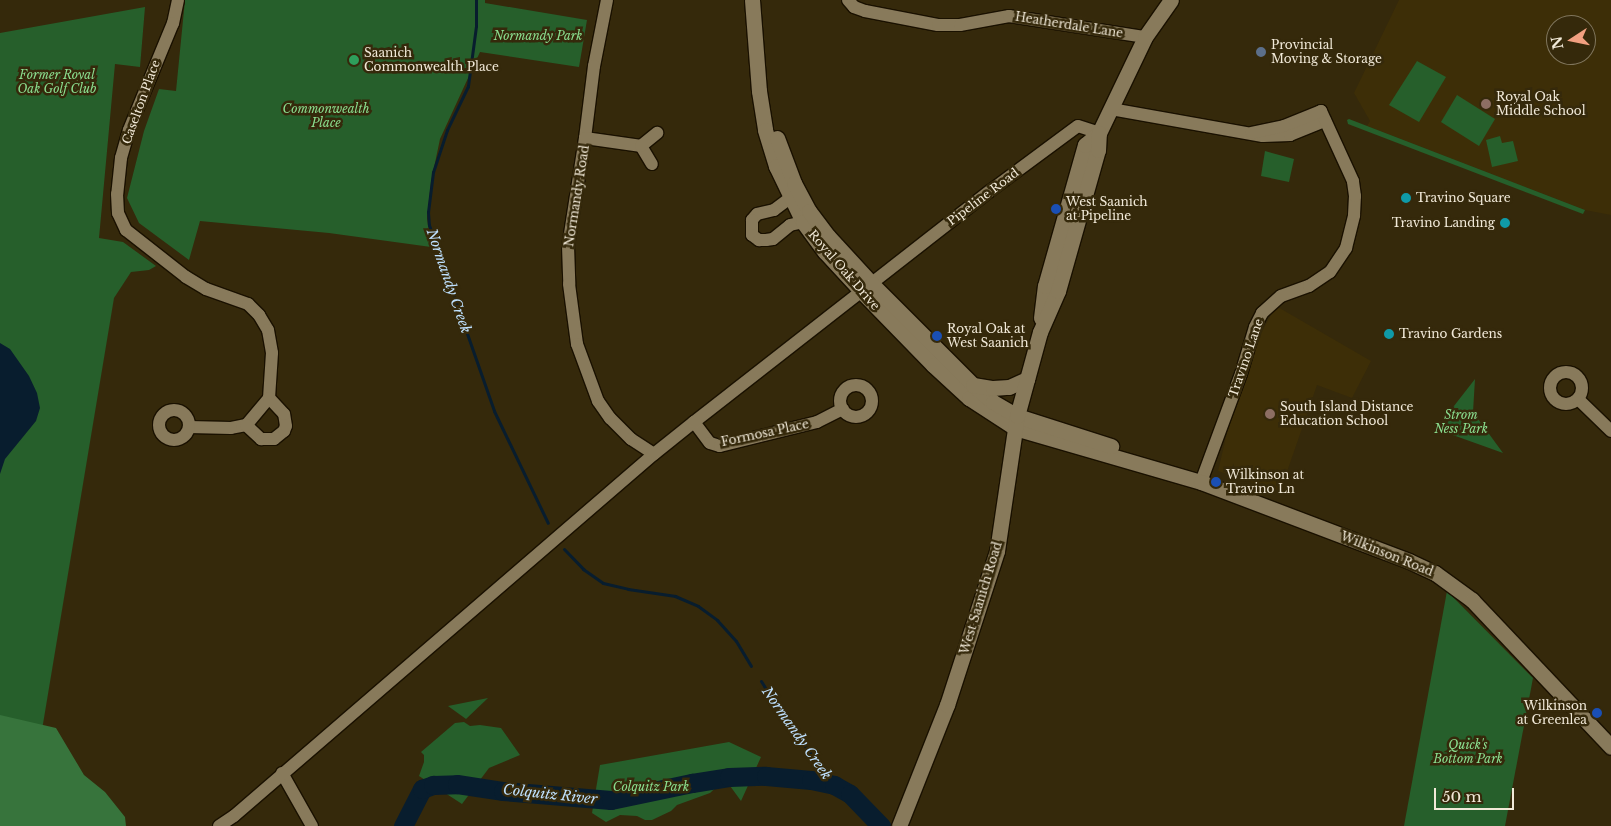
<!DOCTYPE html>
<html>
<head>
<meta charset="utf-8">
<style>
  body { margin:0 }
  #map { position:relative; width:1611px; height:826px; overflow:hidden; background:#35290b; font-family:"Libre Baskerville",serif }
  div>[style] { position:absolute }
  .built>* { inset:0; background:#3d2e07 }
  .green>* { inset:0; background:#265f2b }
  .forest>* { inset:0; background:#37743c }
  .water>* { inset:0; background:#081d2e }
  .stream>* { height:3px; margin:-1.5px; padding:0 1.5px; transform-origin:1.5px; border-radius:1.5px; background:#081d2e }
  .river>* { height:19px; margin:-9.5px; padding:0 9.5px; transform-origin:9.5px; border-radius:9.5px; background:#081d2e }
  .roads { filter:drop-shadow(1px 0 #1a1100) drop-shadow(-1px 0 #1a1100) drop-shadow(0 1px #1a1100) drop-shadow(0 -1px #1a1100) }
  .street>* { height:12px; margin:-6px; padding:0 6px; transform-origin:6px; border-radius:6px; background:#887a5b }
  .street>.ring { margin:-6px; padding:0; box-sizing:content-box; background:none; border:12px solid #887a5b; border-radius:50% }
  .secondary>* { height:15px; margin:-7.5px; padding:0 7.5px; transform-origin:7.5px; border-radius:7.5px; background:#887a5b }
  .dots>* { width:14px; height:14px; translate:-50% -50%; box-sizing:border-box; border:2px solid #35290b; border-radius:50% }
  span { translate:-50% -50%; white-space:nowrap; text-align:center; line-height:1.15; -webkit-text-stroke:5px #35290b; paint-order:stroke }
  .street-label { font-size:12px; color:#f1e9d8 }
  .park-label { font-size:12px; color:#8ade8f; font-style:italic }
  .poi-label { font-size:12px; color:#f1e9d8 }
  .left { translate:0 -50%; text-align:left }
  .right { translate:-100% -50%; text-align:right }
  .water-label { font-size:14px; color:#bfe1ff; font-style:italic }
  .north { position:absolute; left:1546px; top:15px; width:50px; height:50px; box-sizing:border-box; background:#35290b; border:1px solid #80765d; border-radius:50%; rotate:259deg; font-size:14px; font-weight:700; line-height:20px; text-align:center; color:#f1e9d8 }
  .north::after { content:''; display:block; margin:auto; width:18px; height:22px; background:#f2a081; clip-path:polygon(50% 0,100% 100%,50% 72%,0 100%) }
  .scale { position:absolute; left:1434px; top:788px; width:80px; height:22px; box-sizing:border-box; border:2px solid #f1e9d8; border-top:0; padding-left:6px; font-size:15px; line-height:18px; white-space:nowrap; color:#f1e9d8; -webkit-text-stroke:4px #35290b; paint-order:stroke }
</style>
</head>
<body>
<div id="map">
  <div class="built">
    <div style="clip-path:polygon(evenodd,1399px 0,1611px 0,1611px 215px,1585px 210px,1367px 126px,1370px 121px,1354px 93px,1399px 0,1556px 25px,1586px 25px,1586px 55px,1556px 55px,1556px 25px)"></div>
    <div style="clip-path:polygon(1276px 306px,1371px 361px,1352px 398px,1317px 385px,1280px 492px,1218px 471px,1228px 429px,1259px 337px)"></div>
  </div>
  <div class="green">
    <div style="clip-path:polygon(185px 0,485px 0,485px 3px,587px 20px,579px 67px,480px 52px,440px 139px,431px 182px,427px 218px,431px 247px,329px 233px,200px 221px,189px 260px,139px 223px,127px 198px,144px 131px,159px 89px,176px 91px)"></div>
    <div style="clip-path:polygon(145px 7px,140px 67px,115px 64px,99px 238px,123px 242px,156px 266px,149px 270px,131px 272px,114px 298px,26px 826px,0 748px,0 33px)"></div>
    <div style="clip-path:polygon(1417px 61px,1446px 77px,1419px 122px,1389px 105px)"></div>
    <div style="clip-path:polygon(1457px 95px,1495px 119px,1479px 146px,1441px 122px)"></div>
    <div style="clip-path:polygon(1349px 119px,1585px 210px,1583px 214px,1348px 124px,1347px 120px)"></div>
    <div style="clip-path:polygon(1500px 136px,1502px 143px,1513px 141px,1518px 161px,1492px 167px,1486px 140px)"></div>
    <div style="clip-path:polygon(1265px 151px,1294px 159px,1289px 182px,1261px 176px)"></div>
    <div style="clip-path:polygon(1475px 379px,1473px 412px,1503px 453px,1436px 429px)"></div>
    <div style="clip-path:polygon(1447px 591px,1533px 678px,1505px 826px,1404px 826px)"></div>
    <div style="clip-path:polygon(488px 698px,466px 719px,448px 706px)"></div>
    <div style="clip-path:polygon(464px 722px,470px 726px,480px 725px,501px 728px,520px 755px,489px 768px,462px 804px,419px 776px,424px 762px,424px 755px,421px 752px,455px 723px)"></div>
    <div style="clip-path:polygon(729px 742px,761px 757px,741px 801px,725px 779px,710px 793px,677px 805px,671px 811px,652px 820px,645px 820px,637px 816px,620px 815px,606px 822px,592px 813px,600px 765px)"></div>
  </div>
  <div class="forest">
    <div style="clip-path:polygon(0 715px,56px 728px,84px 775px,105px 792px,125px 817px,126px 826px,0 826px)"></div>
  </div>
  <div class="water">
    <div style="clip-path:polygon(0 343px,10px 349px,29px 376px,37px 393px,40px 408px,36px 421px,5px 459px,0 474px)"></div>
  </div>
  <div class="stream">
    <div style="left:476px;top:0;width:26px;rotate:90deg"></div>
    <div style="left:476px;top:26px;width:61px;rotate:97.6deg"></div>
    <div style="left:468px;top:86px;width:49px;rotate:115.5deg"></div>
    <div style="left:447px;top:130px;width:44px;rotate:108.4deg"></div>
    <div style="left:433px;top:172px;width:40px;rotate:97.1deg"></div>
    <div style="left:428px;top:212px;width:13px;rotate:86deg"></div>
    <div style="left:429px;top:225px;width:197px;rotate:70.7deg"></div>
    <div style="left:494px;top:411px;width:124px;rotate:64.3deg"></div>
    <div style="left:564px;top:549px;width:28px;rotate:46deg"></div>
    <div style="left:583px;top:569px;width:24px;rotate:35deg"></div>
    <div style="left:603px;top:583px;width:26px;rotate:13deg"></div>
    <div style="left:628px;top:589px;width:48px;rotate:8.5deg"></div>
    <div style="left:675px;top:596px;width:25px;rotate:23deg"></div>
    <div style="left:698px;top:606px;width:24px;rotate:36deg"></div>
    <div style="left:717px;top:620px;width:28px;rotate:48deg"></div>
    <div style="left:736px;top:641px;width:29px;rotate:59deg"></div>
    <div style="left:761px;top:681px;width:40px;rotate:58deg"></div>
    <div style="left:782px;top:715px;width:87px;rotate:53.4deg"></div>
  </div>
  <div class="river">
    <div style="left:403px;top:826px;width:42px;rotate:-62.8deg"></div>
    <div style="left:422px;top:789px;width:12px;rotate:-20deg"></div>
    <div style="left:433px;top:785px;width:24px;rotate:-2deg"></div>
    <div style="left:457px;top:784px;width:47px;rotate:8.7deg"></div>
    <div style="left:503px;top:791px;width:108px;rotate:4.8deg"></div>
    <div style="left:611px;top:800px;width:83px;rotate:-11.9deg"></div>
    <div style="left:692px;top:783px;width:37px;rotate:-9deg"></div>
    <div style="left:729px;top:777px;width:37px;rotate:-2deg"></div>
    <div style="left:766px;top:776px;width:45px;rotate:5.1deg"></div>
    <div style="left:811px;top:780px;width:24px;rotate:12deg"></div>
    <div style="left:834px;top:785px;width:18px;rotate:29deg"></div>
    <div style="left:850px;top:794px;width:45px;rotate:45.9deg"></div>
  </div>
  <div class="roads">
    <div class="street">
      <div style="left:178px;top:0;width:24px;rotate:102deg"></div>
      <div style="left:173px;top:23px;width:116px;rotate:112.4deg"></div>
      <div style="left:129px;top:130px;width:29px;rotate:106deg"></div>
      <div style="left:121px;top:158px;width:36px;rotate:96deg"></div>
      <div style="left:117px;top:194px;width:19px;rotate:87deg"></div>
      <div style="left:118px;top:213px;width:19px;rotate:65deg"></div>
      <div style="left:126px;top:230px;width:76px;rotate:38.1deg"></div>
      <div style="left:186px;top:277px;width:23px;rotate:31deg"></div>
      <div style="left:206px;top:289px;width:45px;rotate:19.7deg"></div>
      <div style="left:248px;top:304px;width:16px;rotate:45deg"></div>
      <div style="left:259px;top:315px;width:17px;rotate:59deg"></div>
      <div style="left:268px;top:330px;width:23px;rotate:80deg"></div>
      <div style="left:272px;top:353px;width:45px;rotate:93.8deg"></div>
      <div style="left:269px;top:398px;width:35px;rotate:130deg"></div>
      <div style="left:246px;top:425px;width:15px;rotate:169deg"></div>
      <div style="left:231px;top:428px;width:42px;rotate:-178.6deg"></div>
      <div style="left:607px;top:0;width:67px;rotate:101.1deg"></div>
      <div style="left:594px;top:66px;width:73px;rotate:97.1deg"></div>
      <div style="left:585px;top:138px;width:109px;rotate:98.9deg"></div>
      <div style="left:568px;top:246px;width:38px;rotate:88deg"></div>
      <div style="left:569px;top:284px;width:61px;rotate:82.4deg"></div>
      <div style="left:577px;top:344px;width:61px;rotate:69.8deg"></div>
      <div style="left:598px;top:401px;width:21px;rotate:55deg"></div>
      <div style="left:610px;top:418px;width:30px;rotate:45deg"></div>
      <div style="left:631px;top:439px;width:27px;rotate:33deg"></div>
      <div style="left:848px;top:0;width:9px;rotate:49deg"></div>
      <div style="left:854px;top:7px;width:12px;rotate:20deg"></div>
      <div style="left:865px;top:11px;width:74px;rotate:10.9deg"></div>
      <div style="left:938px;top:25px;width:22px"></div>
      <div style="left:960px;top:25px;width:50px;rotate:-10.4deg"></div>
      <div style="left:1009px;top:16px;width:138px;rotate:8.8deg"></div>
      <div style="left:1111px;top:109px;width:154px;rotate:10.1deg"></div>
      <div style="left:1263px;top:136px;width:27px;rotate:-2deg"></div>
      <div style="left:1290px;top:135px;width:38px;rotate:-22deg"></div>
      <div style="left:585px;top:138px;width:57px;rotate:8.1deg"></div>
      <div style="left:641px;top:146px;width:21px;rotate:59deg"></div>
      <div style="left:641px;top:146px;width:21px;rotate:-39deg"></div>
      <div style="left:790px;top:198px;width:20px;rotate:143deg"></div>
      <div style="left:774px;top:210px;width:17px;rotate:167deg"></div>
      <div style="left:757px;top:214px;width:8px;rotate:130deg"></div>
      <div style="left:752px;top:220px;width:15px;rotate:90deg"></div>
      <div style="left:752px;top:235px;width:9px;rotate:36deg"></div>
      <div style="left:759px;top:240px;width:7px"></div>
      <div style="left:766px;top:240px;width:7px;rotate:-8deg"></div>
      <div style="left:773px;top:239px;width:22px;rotate:-39deg"></div>
      <div style="left:790px;top:225px;width:13px;rotate:-13deg"></div>
      <div class="ring" style="left:1550px;top:372px;width:20px;height:20px"></div>
      <div class="ring" style="left:840px;top:385px;width:20px;height:20px"></div>
      <div style="left:1578px;top:399px;width:46px;rotate:44.1deg"></div>
      <div class="ring" style="left:159px;top:410px;width:18px;height:18px"></div>
      <div style="left:694px;top:422px;width:26px;rotate:53deg"></div>
      <div style="left:710px;top:443px;width:10px;rotate:17deg"></div>
      <div style="left:720px;top:446px;width:100px;rotate:-13.9deg"></div>
      <div style="left:817px;top:422px;width:29px;rotate:-27deg"></div>
      <div style="left:246px;top:425px;width:21px;rotate:43deg"></div>
      <div style="left:261px;top:439px;width:13px"></div>
      <div style="left:274px;top:439px;width:13px;rotate:-39deg"></div>
      <div style="left:284px;top:431px;width:5px;rotate:-68deg"></div>
      <div style="left:286px;top:426px;width:12px;rotate:-99deg"></div>
      <div style="left:284px;top:414px;width:22px;rotate:-133deg"></div>
      <div style="left:1201px;top:482px;width:115px;rotate:-69.7deg"></div>
      <div style="left:1241px;top:374px;width:49px;rotate:-73.4deg"></div>
      <div style="left:1255px;top:327px;width:16px;rotate:-63deg"></div>
      <div style="left:1262px;top:313px;width:25px;rotate:-42deg"></div>
      <div style="left:1281px;top:296px;width:30px;rotate:-20deg"></div>
      <div style="left:1309px;top:286px;width:25px;rotate:-34deg"></div>
      <div style="left:1330px;top:272px;width:29px;rotate:-56deg"></div>
      <div style="left:1346px;top:248px;width:34px;rotate:-76deg"></div>
      <div style="left:1354px;top:215px;width:19px;rotate:-87deg"></div>
      <div style="left:1355px;top:196px;width:15px;rotate:-98deg"></div>
      <div style="left:1353px;top:181px;width:77px;rotate:-114.6deg"></div>
      <div style="left:1321px;top:111px;width:40px;rotate:158deg"></div>
      <div style="left:1284px;top:126px;width:33px;rotate:168deg"></div>
      <div style="left:282px;top:773px;width:61px;rotate:60.5deg"></div>
      <div style="left:219px;top:826px;width:18px;rotate:-34deg"></div>
      <div style="left:234px;top:816px;width:554px;rotate:-40.76deg"></div>
      <div style="left:654px;top:454px;width:51px;rotate:-38.7deg"></div>
      <div style="left:694px;top:422px;width:375px;rotate:-38deg"></div>
      <div style="left:990px;top:191px;width:109px;rotate:-36.5deg"></div>
      <div style="left:1078px;top:126px;width:22px;rotate:18deg"></div>
    </div>
    <div class="secondary">
      <div style="left:752px;top:0;width:91px;rotate:85.6deg"></div>
      <div style="left:759px;top:91px;width:39px;rotate:81deg"></div>
      <div style="left:765px;top:130px;width:38px;rotate:73deg"></div>
      <div style="left:776px;top:166px;width:62px;rotate:64.3deg"></div>
      <div style="left:803px;top:222px;width:37px;rotate:54deg"></div>
      <div style="left:825px;top:252px;width:54px;rotate:47.2deg"></div>
      <div style="left:862px;top:292px;width:102px;rotate:45.8deg"></div>
      <div style="left:933px;top:365px;width:49px;rotate:42.5deg"></div>
      <div style="left:969px;top:398px;width:55px;rotate:33.1deg"></div>
      <div style="left:1015px;top:428px;width:194px;rotate:16.2deg"></div>
      <div style="left:1201px;top:482px;width:222px;rotate:20.8deg"></div>
      <div style="left:1409px;top:561px;width:29px;rotate:25deg"></div>
      <div style="left:1435px;top:573px;width:46px;rotate:36.1deg"></div>
      <div style="left:1472px;top:600px;width:202px;rotate:46.6deg"></div>
      <div style="left:777px;top:138px;width:48px;rotate:69.3deg"></div>
      <div style="left:794px;top:183px;width:32px;rotate:62deg"></div>
      <div style="left:809px;top:211px;width:31px;rotate:53deg"></div>
      <div style="left:828px;top:236px;width:65px;rotate:47.5deg"></div>
      <div style="left:872px;top:284px;width:146px;rotate:45deg"></div>
      <div style="left:975px;top:387px;width:23px;rotate:40deg"></div>
      <div style="left:993px;top:402px;width:28px;rotate:30deg"></div>
      <div style="left:1017px;top:416px;width:99px;rotate:17.7deg"></div>
      <div style="left:1041px;top:318px;width:32px;rotate:-83deg"></div>
      <div style="left:1045px;top:286px;width:147px;rotate:-74.2deg"></div>
      <div style="left:1085px;top:145px;width:18px;rotate:-41deg"></div>
      <div style="left:1099px;top:133px;width:106px;rotate:-64.4deg"></div>
      <div style="left:1145px;top:37px;width:45px;rotate:-54.9deg"></div>
      <div style="left:973px;top:385px;width:20px;rotate:9deg"></div>
      <div style="left:993px;top:388px;width:16px;rotate:-4deg"></div>
      <div style="left:1009px;top:387px;width:20px;rotate:-24deg"></div>
      <div style="left:899px;top:826px;width:130px;rotate:-68.4deg"></div>
      <div style="left:947px;top:705px;width:162px;rotate:-72deg"></div>
      <div style="left:997px;top:551px;width:136px;rotate:-81.6deg"></div>
      <div style="left:1017px;top:416px;width:87px;rotate:-74.7deg"></div>
      <div style="left:1040px;top:332px;width:45px;rotate:-66.3deg"></div>
      <div style="left:1058px;top:291px;width:147px;rotate:-74.2deg"></div>
      <div style="left:1098px;top:150px;width:17px;rotate:-87deg"></div>
    </div>
  </div>
  <div class="dots">
    <div style="left:1261px;top:52px;background:#5c6f8a"></div>
    <div style="left:354px;top:60px;background:#2e9e5b"></div>
    <div style="left:1486px;top:104px;background:#8d6e63"></div>
    <div style="left:1406px;top:198px;background:#0f9aa8"></div>
    <div style="left:1056px;top:209px;background:#1a4fb4"></div>
    <div style="left:1505px;top:223px;background:#0f9aa8"></div>
    <div style="left:1389px;top:334px;background:#0f9aa8"></div>
    <div style="left:937px;top:336px;background:#1a4fb4"></div>
    <div style="left:1270px;top:414px;background:#8d6e63"></div>
    <div style="left:1216px;top:482px;background:#1a4fb4"></div>
    <div style="left:1597px;top:713px;background:#1a4fb4"></div>
  </div>
  <div class="street-label">
    <span style="left:1069px;top:25px;rotate:9deg">Heatherdale Lane</span>
    <span style="left:141px;top:102px;rotate:-70deg">Caselton Place</span>
    <span style="left:577px;top:196px;rotate:-81deg">Normandy Road</span>
    <span style="left:983px;top:197px;rotate:-37deg">Pipeline Road</span>
    <span style="left:844px;top:270px;rotate:49deg">Royal Oak Drive</span>
    <span style="left:1246px;top:358px;rotate:-71deg">Travino Lane</span>
    <span style="left:765px;top:433px;rotate:-12deg">Formosa Place</span>
    <span style="left:1387px;top:554px;rotate:22deg">Wilkinson Road</span>
    <span style="left:981px;top:598px;rotate:-73deg">West Saanich Road</span>
  </div>
  <div class="park-label">
    <span style="left:538px;top:36px">Normandy Park</span>
    <span style="left:57px;top:82px">Former Royal<br>Oak Golf Club</span>
    <span style="left:326px;top:116px">Commonwealth<br>Place</span>
    <span style="left:1461px;top:422px">Strom<br>Ness Park</span>
    <span style="left:1468px;top:752px">Quick's<br>Bottom Park</span>
    <span style="left:651px;top:787px">Colquitz Park</span>
  </div>
  <div class="poi-label">
    <span class="left" style="left:1271px;top:52px">Provincial<br>Moving &amp; Storage</span>
    <span class="left" style="left:364px;top:60px">Saanich<br>Commonwealth Place</span>
    <span class="left" style="left:1496px;top:104px">Royal Oak<br>Middle School</span>
    <span class="left" style="left:1416px;top:198px">Travino Square</span>
    <span class="left" style="left:1066px;top:209px">West Saanich<br>at Pipeline</span>
    <span class="right" style="left:1495px;top:223px">Travino Landing</span>
    <span class="left" style="left:947px;top:336px">Royal Oak at<br>West Saanich</span>
    <span class="left" style="left:1399px;top:334px">Travino Gardens</span>
    <span class="left" style="left:1280px;top:414px">South Island Distance<br>Education School</span>
    <span class="left" style="left:1226px;top:482px">Wilkinson at<br>Travino Ln</span>
    <span class="right" style="left:1587px;top:713px">Wilkinson<br>at Greenlea</span>
  </div>
  <div class="water-label">
    <span style="left:449px;top:281px;rotate:71deg">Normandy Creek</span>
    <span style="left:797px;top:733px;rotate:55deg">Normandy Creek</span>
    <span style="left:550px;top:794px;rotate:6deg">Colquitz River</span>
  </div>
  <div class="north">N</div>
  <div class="scale">50 m</div>
</div>
</body>
</html>
